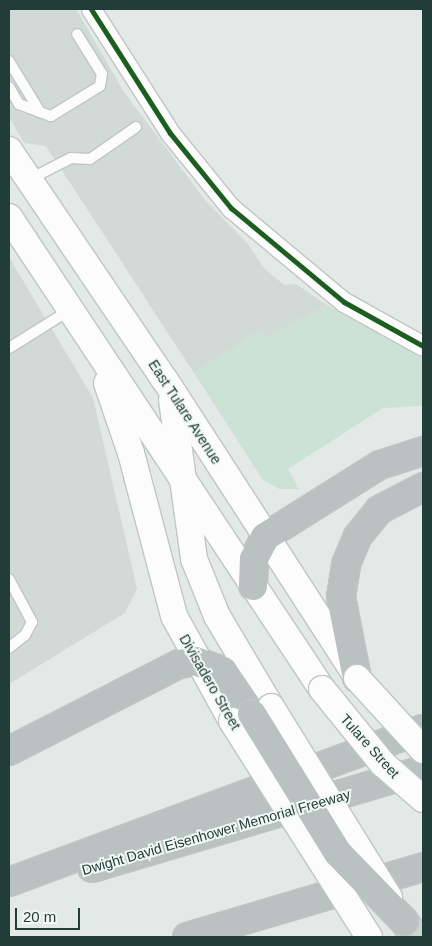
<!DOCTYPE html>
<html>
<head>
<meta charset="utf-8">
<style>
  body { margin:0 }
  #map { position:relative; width:432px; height:946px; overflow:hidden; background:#e3e9e7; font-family:Arial,sans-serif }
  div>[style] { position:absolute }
  .built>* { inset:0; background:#d1dad7 }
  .green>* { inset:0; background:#cce2d6 }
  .roads { filter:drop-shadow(1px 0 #c0c6c4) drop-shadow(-1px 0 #c0c6c4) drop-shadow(0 1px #c0c6c4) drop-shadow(0 -1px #c0c6c4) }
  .lane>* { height:10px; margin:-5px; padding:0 5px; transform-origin:5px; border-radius:5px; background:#fbfcfb }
  .street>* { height:19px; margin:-9.5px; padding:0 9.5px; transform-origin:9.5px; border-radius:9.5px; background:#fbfcfb }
  .secondary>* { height:26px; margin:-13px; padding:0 13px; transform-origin:13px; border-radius:13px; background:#fbfcfb }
  .primary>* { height:28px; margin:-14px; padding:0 14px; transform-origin:14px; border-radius:14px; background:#cdd5d3 }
  .highway>* { height:28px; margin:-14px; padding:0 14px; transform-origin:14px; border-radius:14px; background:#b9c2c1 }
  .bridges { filter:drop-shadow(1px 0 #bfc7c5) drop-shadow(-1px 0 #bfc7c5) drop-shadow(0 1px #bfc7c5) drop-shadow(0 -1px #bfc7c5) }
  .secondary-bridge>* { height:26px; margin:-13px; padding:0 13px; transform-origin:13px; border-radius:13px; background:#fbfcfb }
  .highway-bridge>* { height:28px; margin:-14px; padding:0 14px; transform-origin:14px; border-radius:14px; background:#b9c2c1 }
  .cycleway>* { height:5px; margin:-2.5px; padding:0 2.5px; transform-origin:2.5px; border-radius:2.5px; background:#1b5e20 }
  span { translate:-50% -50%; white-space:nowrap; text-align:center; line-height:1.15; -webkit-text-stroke:4px #f1f8f5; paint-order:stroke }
  .street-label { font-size:14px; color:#223c38 }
  .frame { position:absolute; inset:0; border:10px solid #223c38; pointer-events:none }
  .scale { position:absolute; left:15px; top:908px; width:65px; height:22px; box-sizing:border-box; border:2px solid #223c38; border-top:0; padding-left:6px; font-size:15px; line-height:18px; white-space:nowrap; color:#223c38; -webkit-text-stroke:4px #f1f8f5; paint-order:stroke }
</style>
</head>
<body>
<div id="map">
  <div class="built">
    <div style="clip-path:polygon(9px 9px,76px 9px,124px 92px,205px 200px,248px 244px,264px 268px,284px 285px,296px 284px,327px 305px,268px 337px,258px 332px,194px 373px,46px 146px,24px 143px,9px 117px)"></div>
    <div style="clip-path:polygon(9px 257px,93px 398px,137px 589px,125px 613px,9px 684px)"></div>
  </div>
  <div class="green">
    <div style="clip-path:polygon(327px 305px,423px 359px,423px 406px,383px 408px,288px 469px,299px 489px,279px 489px,263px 480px,194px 373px,258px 331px,268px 337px)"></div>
  </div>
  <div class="roads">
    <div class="lane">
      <div style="left:9px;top:61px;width:60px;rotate:58.7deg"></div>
      <div style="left:9px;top:87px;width:20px;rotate:60deg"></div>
      <div style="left:19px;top:104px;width:34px;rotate:21deg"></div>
      <div style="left:51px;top:116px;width:57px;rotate:-31.5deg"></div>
      <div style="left:100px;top:86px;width:12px;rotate:-81deg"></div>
      <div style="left:102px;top:74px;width:47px;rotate:-122deg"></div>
      <div style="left:30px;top:179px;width:46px;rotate:-27.1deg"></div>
      <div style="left:71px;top:158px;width:19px;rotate:3deg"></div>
      <div style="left:90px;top:159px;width:56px;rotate:-34.8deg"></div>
      <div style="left:9px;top:348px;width:70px;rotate:-32.1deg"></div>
      <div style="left:9px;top:579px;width:49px;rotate:61.9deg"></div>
      <div style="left:32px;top:622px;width:15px;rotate:118deg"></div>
      <div style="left:25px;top:635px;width:21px;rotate:141deg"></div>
    </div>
    <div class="street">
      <div style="left:91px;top:9px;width:147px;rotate:57.5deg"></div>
      <div style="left:170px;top:133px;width:97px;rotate:50.9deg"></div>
      <div style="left:231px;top:208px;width:147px;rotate:39.8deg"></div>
      <div style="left:344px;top:302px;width:90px;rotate:29.1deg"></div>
    </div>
    <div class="secondary">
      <div style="left:9px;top:150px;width:278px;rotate:55.9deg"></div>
      <div style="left:165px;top:380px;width:354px;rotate:57.1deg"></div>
      <div style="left:9px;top:217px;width:566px;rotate:56.45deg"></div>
      <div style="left:107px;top:383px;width:74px;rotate:71.1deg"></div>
      <div style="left:131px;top:453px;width:169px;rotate:75.2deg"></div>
      <div style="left:174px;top:616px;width:120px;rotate:61.1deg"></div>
      <div style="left:172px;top:400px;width:161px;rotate:82.1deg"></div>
      <div style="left:194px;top:559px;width:61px;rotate:68deg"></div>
      <div style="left:217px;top:616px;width:106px;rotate:59.3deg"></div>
    </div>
    <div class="primary">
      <div style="left:404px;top:921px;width:19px;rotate:55deg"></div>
    </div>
    <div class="highway">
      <div style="left:253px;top:586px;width:27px;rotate:-88deg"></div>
      <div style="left:254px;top:559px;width:25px;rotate:-63deg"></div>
      <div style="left:265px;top:537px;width:136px;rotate:-32.1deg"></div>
      <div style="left:380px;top:465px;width:45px;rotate:-18deg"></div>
      <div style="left:357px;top:678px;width:83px;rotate:-101.2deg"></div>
      <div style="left:341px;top:597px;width:33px;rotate:-81deg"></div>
      <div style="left:346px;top:564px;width:30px;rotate:-67deg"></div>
      <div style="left:358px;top:536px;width:33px;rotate:-51deg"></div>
      <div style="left:379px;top:510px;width:50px;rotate:-27.6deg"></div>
      <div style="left:9px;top:751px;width:191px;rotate:-27.1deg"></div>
      <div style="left:179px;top:664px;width:16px;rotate:-11deg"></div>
      <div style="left:195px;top:661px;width:30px;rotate:20deg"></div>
      <div style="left:223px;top:671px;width:52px;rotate:56deg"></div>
      <div style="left:92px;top:868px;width:345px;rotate:-16.5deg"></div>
      <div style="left:9px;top:882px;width:441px;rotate:-20.3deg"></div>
      <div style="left:187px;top:937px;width:246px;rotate:-16.5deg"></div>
    </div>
  </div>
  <div class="bridges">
    <div class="secondary-bridge">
      <div style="left:357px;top:678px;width:98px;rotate:47.5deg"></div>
      <div style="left:322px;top:689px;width:97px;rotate:50.9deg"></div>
      <div style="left:383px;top:764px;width:53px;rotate:41.2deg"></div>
      <div style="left:271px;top:707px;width:224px;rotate:58.2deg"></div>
      <div style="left:232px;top:721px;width:256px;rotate:57.6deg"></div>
    </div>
    <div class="highway-bridge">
      <div style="left:252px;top:714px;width:163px;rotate:58.3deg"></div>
      <div style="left:338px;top:853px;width:95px;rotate:45.9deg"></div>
    </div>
  </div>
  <div class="cycleway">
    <div style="left:91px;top:9px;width:147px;rotate:57.5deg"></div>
    <div style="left:170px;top:133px;width:97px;rotate:50.9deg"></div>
    <div style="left:231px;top:208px;width:147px;rotate:39.8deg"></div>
    <div style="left:344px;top:302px;width:90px;rotate:29.1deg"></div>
  </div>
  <div class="street-label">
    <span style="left:185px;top:412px;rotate:57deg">East Tulare Avenue</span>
    <span style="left:210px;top:682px;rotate:60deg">Divisadero Street</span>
    <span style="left:370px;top:746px;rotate:48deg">Tulare Street</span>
    <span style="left:216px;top:832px;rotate:-16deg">Dwight David Eisenhower Memorial Freeway</span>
  </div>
  <div class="frame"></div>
  <div class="scale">20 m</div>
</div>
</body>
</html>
